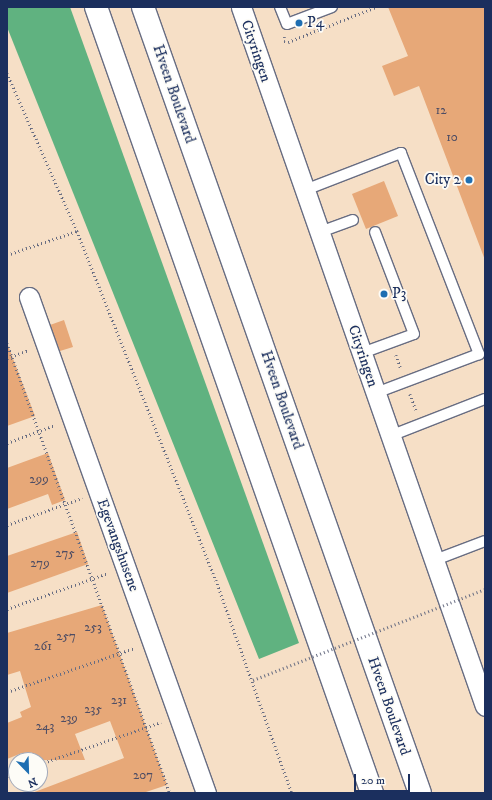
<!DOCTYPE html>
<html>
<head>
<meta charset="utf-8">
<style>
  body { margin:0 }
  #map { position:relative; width:492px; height:800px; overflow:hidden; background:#f6dfc6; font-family:"IM FELL DW Pica",serif }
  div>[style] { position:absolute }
  .forest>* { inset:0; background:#60b280 }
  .building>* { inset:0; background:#e7a878 }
  .path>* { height:2.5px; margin-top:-1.25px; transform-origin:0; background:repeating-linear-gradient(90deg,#686d82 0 1px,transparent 0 4px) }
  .roads { filter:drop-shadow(1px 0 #686d82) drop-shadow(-1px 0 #686d82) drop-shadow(0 1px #686d82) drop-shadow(0 -1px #686d82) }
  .service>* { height:10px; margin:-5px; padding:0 5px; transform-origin:5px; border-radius:5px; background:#fff }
  .minor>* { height:19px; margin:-9.5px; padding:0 9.5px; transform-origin:9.5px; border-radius:9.5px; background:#fff }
  .tertiary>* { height:22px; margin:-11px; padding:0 11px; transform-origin:11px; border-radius:11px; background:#fff }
  .path-bridge>* { height:2.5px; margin-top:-1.25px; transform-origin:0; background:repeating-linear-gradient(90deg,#686d82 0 1px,transparent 0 4px) }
  .dots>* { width:11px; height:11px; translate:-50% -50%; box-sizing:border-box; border:2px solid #fdfcf7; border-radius:50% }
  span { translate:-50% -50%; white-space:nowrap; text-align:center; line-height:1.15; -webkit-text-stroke:3.5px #fdfcf7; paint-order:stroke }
  .number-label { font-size:13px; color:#4e4d64 }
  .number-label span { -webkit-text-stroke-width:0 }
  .poi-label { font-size:15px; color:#1b2f5e }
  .left { translate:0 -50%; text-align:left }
  .right { translate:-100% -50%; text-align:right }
  .street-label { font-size:15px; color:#1b2f5e }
  .frame { position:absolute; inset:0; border:8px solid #1b2f5e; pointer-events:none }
  .north { position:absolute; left:8px; top:752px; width:40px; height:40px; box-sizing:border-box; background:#fdfcf7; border:1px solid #a3aaba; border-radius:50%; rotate:157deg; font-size:11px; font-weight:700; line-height:16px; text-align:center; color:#1b2f5e }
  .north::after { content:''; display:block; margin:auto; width:14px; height:18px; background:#1f6fb2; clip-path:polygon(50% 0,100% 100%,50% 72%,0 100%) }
  .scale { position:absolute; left:354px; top:774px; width:56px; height:18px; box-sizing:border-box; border:2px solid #1b2f5e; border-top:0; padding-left:5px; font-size:12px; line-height:14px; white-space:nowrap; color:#1b2f5e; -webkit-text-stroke:3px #fdfcf7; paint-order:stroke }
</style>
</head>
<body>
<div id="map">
  <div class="forest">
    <div style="clip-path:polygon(7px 7px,70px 7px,299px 643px,259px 659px,7px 27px)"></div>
  </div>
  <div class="building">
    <div style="clip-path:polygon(388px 7px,485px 7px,485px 260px,419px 86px,394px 96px,382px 66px,408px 56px)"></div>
    <div style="clip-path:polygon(384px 181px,398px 216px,366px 229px,352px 194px)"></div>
    <div style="clip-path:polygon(64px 320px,73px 347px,60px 351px,50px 325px)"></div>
    <div style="clip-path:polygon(7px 343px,35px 416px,7px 426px)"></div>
    <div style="clip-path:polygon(48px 453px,65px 500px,52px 505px,48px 494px,7px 509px,7px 468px)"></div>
    <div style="clip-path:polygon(77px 532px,88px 564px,7px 593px,7px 556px)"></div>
    <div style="clip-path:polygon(102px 605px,167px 785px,143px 793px,32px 793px,124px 758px,110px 721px,75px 734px,85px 760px,25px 760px,22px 753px,7px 759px,7px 723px,22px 717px,20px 712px,31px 707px,20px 671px,7px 675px,7px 633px)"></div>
  </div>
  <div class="path">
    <div style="left:285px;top:37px;width:4px;rotate:104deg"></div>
    <div style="left:284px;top:41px;width:4px;rotate:14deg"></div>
    <div style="left:288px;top:42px;width:95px;rotate:-21.7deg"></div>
    <div style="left:7px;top:73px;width:173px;rotate:66.1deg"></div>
    <div style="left:77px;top:231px;width:376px;rotate:68.3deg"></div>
    <div style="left:216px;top:580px;width:226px;rotate:70.4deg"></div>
    <div style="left:7px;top:255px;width:74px;rotate:-18.9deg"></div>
    <div style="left:7px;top:343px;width:479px;rotate:70.1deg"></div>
    <div style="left:396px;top:355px;width:15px;rotate:70deg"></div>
    <div style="left:7px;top:358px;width:23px;rotate:-20deg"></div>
    <div style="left:410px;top:394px;width:17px;rotate:69deg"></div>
    <div style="left:7px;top:443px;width:51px;rotate:-20.6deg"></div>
    <div style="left:7px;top:525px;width:80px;rotate:-19.8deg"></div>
    <div style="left:7px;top:609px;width:107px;rotate:-19.6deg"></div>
    <div style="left:7px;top:692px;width:135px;rotate:-19deg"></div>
    <div style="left:40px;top:764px;width:128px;rotate:-19.1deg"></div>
    <div style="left:7px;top:776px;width:10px;rotate:-24deg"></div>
  </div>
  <div class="roads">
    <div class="service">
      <div style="left:280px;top:7px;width:18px;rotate:68deg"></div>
      <div style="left:287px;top:24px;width:48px;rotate:-20.7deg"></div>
      <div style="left:305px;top:190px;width:103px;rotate:-21.1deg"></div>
      <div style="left:401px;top:153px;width:216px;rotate:68.8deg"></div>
      <div style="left:479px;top:354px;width:110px;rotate:159.3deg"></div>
      <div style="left:320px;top:232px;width:35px;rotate:-20deg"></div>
      <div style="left:362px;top:353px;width:55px;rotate:-20.1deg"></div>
      <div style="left:414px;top:334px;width:109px;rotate:-110.9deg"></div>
      <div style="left:390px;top:436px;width:102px;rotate:-21.3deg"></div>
      <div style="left:435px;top:560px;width:53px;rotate:-20.8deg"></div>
    </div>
    <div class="minor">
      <div style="left:241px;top:7px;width:740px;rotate:70.76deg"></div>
      <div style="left:29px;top:297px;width:527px;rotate:70.36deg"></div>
    </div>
    <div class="tertiary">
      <div style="left:96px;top:7px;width:833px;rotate:70.65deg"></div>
      <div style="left:143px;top:7px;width:833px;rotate:70.59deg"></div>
    </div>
  </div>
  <div class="path-bridge">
    <div style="left:253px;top:680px;width:249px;rotate:-21.4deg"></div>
  </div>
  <div class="dots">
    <div style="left:299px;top:23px;background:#1f6fb2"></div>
    <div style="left:469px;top:180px;background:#1f6fb2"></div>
    <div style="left:384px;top:294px;background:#1f6fb2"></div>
  </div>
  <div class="number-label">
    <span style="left:441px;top:110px">12</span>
    <span style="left:452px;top:137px">10</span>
    <span style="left:39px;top:479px">299</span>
    <span style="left:65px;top:553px">275</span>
    <span style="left:40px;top:563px">279</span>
    <span style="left:93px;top:627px">253</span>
    <span style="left:66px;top:636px">257</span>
    <span style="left:43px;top:646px">261</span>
    <span style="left:119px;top:700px">231</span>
    <span style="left:93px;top:709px">235</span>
    <span style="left:69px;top:718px">239</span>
    <span style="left:45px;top:726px">243</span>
    <span style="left:143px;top:775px">207</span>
  </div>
  <div class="poi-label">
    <span class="left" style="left:307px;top:23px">P4</span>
    <span class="right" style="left:461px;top:180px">City 2</span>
    <span class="left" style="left:392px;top:294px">P3</span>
  </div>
  <div class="street-label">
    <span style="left:256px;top:51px;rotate:71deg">Cityringen</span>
    <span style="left:174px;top:94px;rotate:71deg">Hveen Boulevard</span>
    <span style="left:363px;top:356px;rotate:71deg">Cityringen</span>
    <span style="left:282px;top:400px;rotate:71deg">Hveen Boulevard</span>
    <span style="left:118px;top:545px;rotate:70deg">Egevangshusene</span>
    <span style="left:389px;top:706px;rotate:71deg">Hveen Boulevard</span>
  </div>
  <div class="frame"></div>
  <div class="north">N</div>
  <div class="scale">20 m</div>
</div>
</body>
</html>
